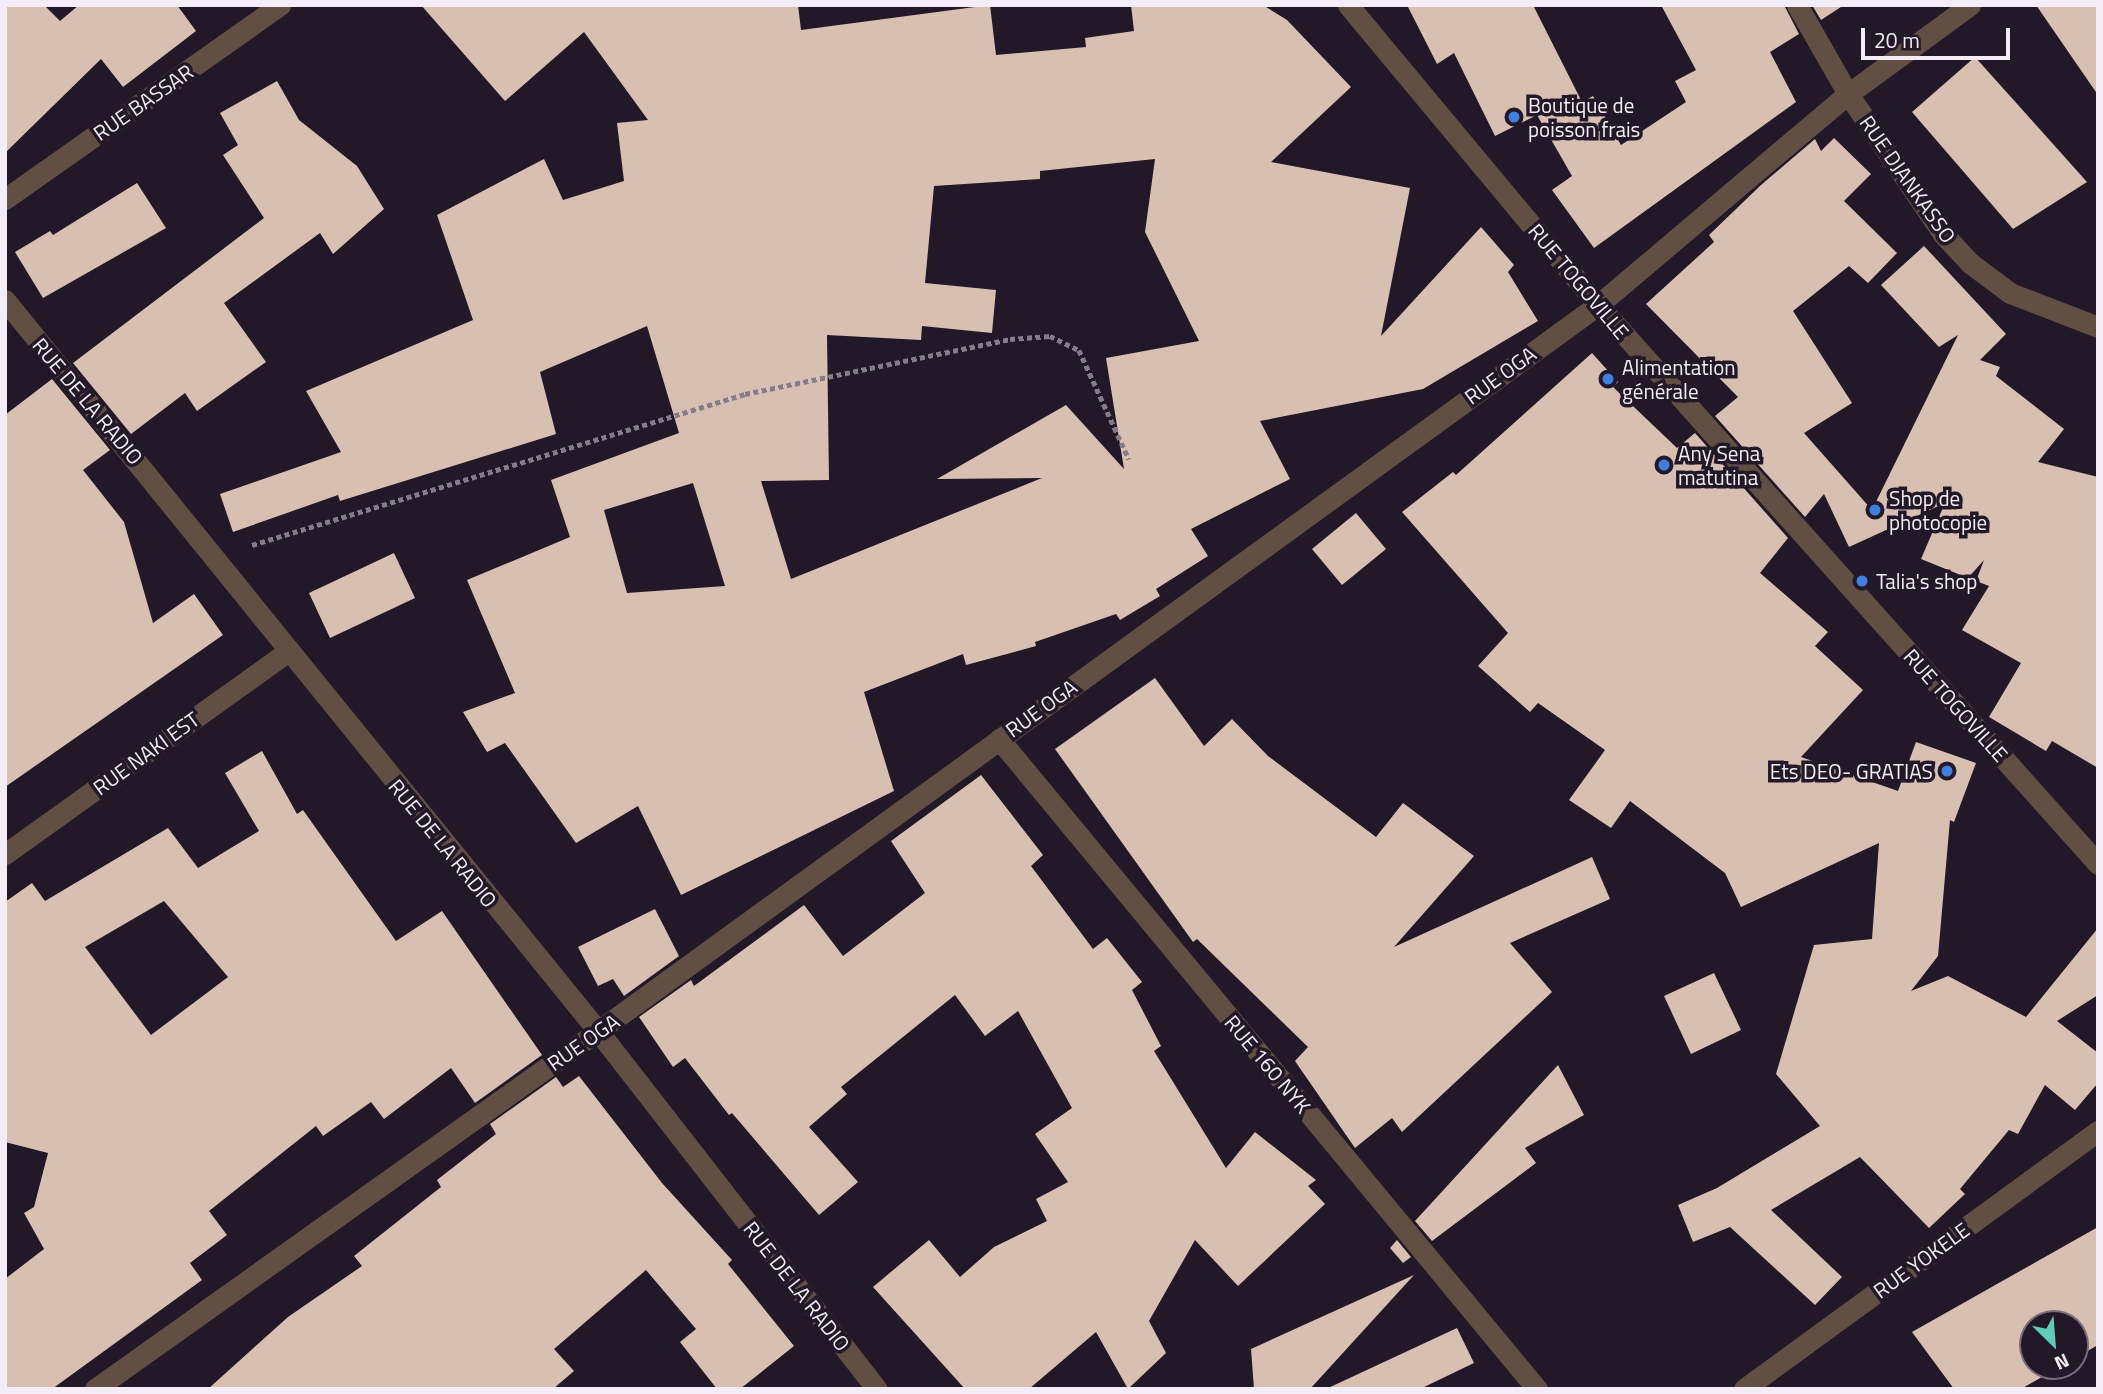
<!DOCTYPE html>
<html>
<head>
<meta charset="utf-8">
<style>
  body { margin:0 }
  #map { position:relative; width:2103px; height:1394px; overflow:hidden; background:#231828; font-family:"Titillium Web",sans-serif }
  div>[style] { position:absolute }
  .building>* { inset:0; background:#d7c0b1 }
  .path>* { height:4.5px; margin-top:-2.25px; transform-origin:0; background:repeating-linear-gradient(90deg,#857b89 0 5px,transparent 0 8.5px) }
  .minor>* { height:21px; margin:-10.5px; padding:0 10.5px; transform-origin:10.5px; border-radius:10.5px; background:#614f44 }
  .dots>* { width:19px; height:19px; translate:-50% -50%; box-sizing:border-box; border:4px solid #231828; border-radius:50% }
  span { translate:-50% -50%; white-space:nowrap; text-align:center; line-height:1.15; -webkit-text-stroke:7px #231828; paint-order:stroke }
  .street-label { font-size:21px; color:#f4ecf7 }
  .poi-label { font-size:21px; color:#f4ecf7 }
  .left { translate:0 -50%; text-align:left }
  .right { translate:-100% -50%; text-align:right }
  .frame { position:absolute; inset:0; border:7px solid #f4ecf7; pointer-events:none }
  .north { position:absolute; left:2019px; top:1310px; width:70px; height:70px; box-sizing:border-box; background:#231828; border:2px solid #776d7b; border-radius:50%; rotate:155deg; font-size:19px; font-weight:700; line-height:28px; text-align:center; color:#f4ecf7 }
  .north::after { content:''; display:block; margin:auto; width:24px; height:32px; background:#5eceb8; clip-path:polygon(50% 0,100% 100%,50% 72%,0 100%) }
  .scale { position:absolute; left:1861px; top:28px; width:149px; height:32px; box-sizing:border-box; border:4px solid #f4ecf7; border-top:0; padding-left:9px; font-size:21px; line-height:24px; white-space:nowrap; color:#f4ecf7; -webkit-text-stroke:5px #231828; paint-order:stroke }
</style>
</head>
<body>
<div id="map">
  <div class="building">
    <div style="clip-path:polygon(5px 5px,44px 5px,60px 21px,79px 5px,177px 5px,196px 31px,123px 87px,101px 59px,5px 153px)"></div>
    <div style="clip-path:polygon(evenodd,421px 5px,798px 5px,801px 30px,990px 5px,996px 55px,1086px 47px,1085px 38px,1134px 31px,1131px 5px,1263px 5px,1287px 20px,1351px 87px,1271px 162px,1410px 188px,1381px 336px,1481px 227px,1514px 265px,1508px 272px,1538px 321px,1423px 389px,1260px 421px,1290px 479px,1191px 529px,1208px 556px,1156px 589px,1160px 596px,1120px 620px,1116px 614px,1035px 642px,1036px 646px,966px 665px,963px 654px,864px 692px,894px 791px,681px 895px,638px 806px,576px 843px,505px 743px,487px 752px,463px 712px,515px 693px,467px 580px,570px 537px,551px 480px,679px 433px,647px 326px,540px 372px,556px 434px,340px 501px,338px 495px,233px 532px,220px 494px,341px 452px,306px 391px,473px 320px,437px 215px,544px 159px,563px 200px,624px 181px,617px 123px,648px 120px,584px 32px,505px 101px,421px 5px,1155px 159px,1145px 232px,1199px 341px,1106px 358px,1124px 469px,1066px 405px,937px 479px,1042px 478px,791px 579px,761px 481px,829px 480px,827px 335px,921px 340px,922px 326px,992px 333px,996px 290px,925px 283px,934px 186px,1040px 179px,1040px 171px,1155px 159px,421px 5px,693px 483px,725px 586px,627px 593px,604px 510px,693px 483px)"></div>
    <div style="clip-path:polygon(1407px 5px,1533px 5px,1582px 102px,1593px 96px,1621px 145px,1686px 102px,1675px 81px,1696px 70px,1661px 5px,1784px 5px,1799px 34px,1770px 52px,1796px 102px,1594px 248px,1552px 190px,1572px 176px,1537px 115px,1495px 136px,1454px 53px,1437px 64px)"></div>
    <div style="clip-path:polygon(1812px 5px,1844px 5px,1821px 20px)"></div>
    <div style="clip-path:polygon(2036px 5px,2098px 5px,2098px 95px)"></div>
    <div style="clip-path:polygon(1975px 57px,2087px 182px,2013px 229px,1912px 112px)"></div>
    <div style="clip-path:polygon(277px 81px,299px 120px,357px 166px,384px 209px,333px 254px,320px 233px,224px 303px,266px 362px,197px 411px,185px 393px,131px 434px,73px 363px,264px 218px,223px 155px,238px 145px,220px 113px)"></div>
    <div style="clip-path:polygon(1834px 138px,1871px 174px,1844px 201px,1897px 253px,1868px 283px,1849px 266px,1793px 311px,1852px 403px,1804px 433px,1872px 510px,1958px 335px,1939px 347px,1881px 285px,1924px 246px,2006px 334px,1980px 360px,2000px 367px,1996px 376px,2064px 429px,2038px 462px,2098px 477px,2098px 768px,2052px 741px,2046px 751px,1989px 717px,2021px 663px,1962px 630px,1989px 586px,1976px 581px,1984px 560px,1968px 578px,1921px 559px,1945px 503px,1849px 547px,1824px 494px,1805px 517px,1715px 416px,1738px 397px,1646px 304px,1714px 242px,1709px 235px,1761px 185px,1815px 139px,1821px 151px)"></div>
    <div style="clip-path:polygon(137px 183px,166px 228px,43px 298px,15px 252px,50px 231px,53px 235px)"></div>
    <div style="clip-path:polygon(1592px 353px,1618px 382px,1613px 387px,1677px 448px,1695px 433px,1788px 538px,1760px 573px,1828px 632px,1815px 646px,1863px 690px,1801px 757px,1898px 791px,1916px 742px,1976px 763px,1954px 822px,1950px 820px,1938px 956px,1911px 991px,1948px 976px,2026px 1017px,2098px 928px,2098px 995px,2057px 1021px,2098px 1053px,2098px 1083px,2075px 1110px,2045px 1085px,2018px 1134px,2009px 1130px,1960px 1189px,1965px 1194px,1929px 1228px,1860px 1157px,1771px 1210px,1842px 1277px,1815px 1305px,1730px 1227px,1693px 1242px,1678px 1205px,1717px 1188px,1820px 1126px,1776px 1074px,1814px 945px,1872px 939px,1879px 843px,1741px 907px,1725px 873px,1630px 801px,1611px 828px,1569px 800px,1605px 750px,1538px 703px,1530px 712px,1478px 666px,1508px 633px,1402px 512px,1453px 472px,1456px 475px)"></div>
    <div style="clip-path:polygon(52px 379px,110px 450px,83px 470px,124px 522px,153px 623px,194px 594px,223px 635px,5px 787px,5px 415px)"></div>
    <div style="clip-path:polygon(1356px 513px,1386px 549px,1342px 585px,1312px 549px)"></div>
    <div style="clip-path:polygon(394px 553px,415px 598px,330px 638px,309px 593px)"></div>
    <div style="clip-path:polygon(1155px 678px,1204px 746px,1232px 719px,1268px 756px,1376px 837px,1403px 803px,1474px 856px,1394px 947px,1592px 857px,1610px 899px,1510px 943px,1552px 992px,1402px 1132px,1392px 1118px,1355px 1148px,1295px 1061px,1308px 1047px,1197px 939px,1193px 942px,1055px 749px)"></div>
    <div style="clip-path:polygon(evenodd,262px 751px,297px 814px,303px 810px,396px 941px,442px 911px,542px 1055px,475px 1103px,451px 1068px,384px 1119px,371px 1102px,323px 1136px,316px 1126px,209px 1211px,227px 1235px,190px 1263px,202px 1280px,52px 1389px,5px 1389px,5px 1279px,44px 1249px,24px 1213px,34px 1207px,48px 1153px,5px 1142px,5px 902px,32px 883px,45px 901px,168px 828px,198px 868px,259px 831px,225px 773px,262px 751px,164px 901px,228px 977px,151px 1035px,85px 947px,164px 901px)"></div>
    <div style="clip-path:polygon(981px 775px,1043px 855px,1031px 866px,1093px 949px,1107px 938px,1142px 982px,1132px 990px,1161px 1046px,1154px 1051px,1226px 1168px,1255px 1132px,1316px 1180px,1308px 1186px,1325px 1204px,1238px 1286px,1195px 1240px,1149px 1321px,1166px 1353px,1128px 1389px,1096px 1332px,1029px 1389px,965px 1389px,873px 1287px,929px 1240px,960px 1277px,994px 1247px,1047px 1221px,1036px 1199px,1068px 1182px,1035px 1134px,1072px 1108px,1018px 1011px,985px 1036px,955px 995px,841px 1087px,847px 1094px,809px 1127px,858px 1182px,819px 1215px,732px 1113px,729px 1115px,685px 1058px,673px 1067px,639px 1017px,691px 980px,694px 986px,804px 905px,843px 956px,925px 893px,891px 841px)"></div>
    <div style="clip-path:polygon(655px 909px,679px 956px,624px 996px,613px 979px,598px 986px,578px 947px)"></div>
    <div style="clip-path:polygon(1714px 973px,1741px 1030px,1691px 1054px,1664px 996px)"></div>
    <div style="clip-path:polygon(1558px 1065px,1584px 1115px,1525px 1148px,1536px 1163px,1432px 1241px,1415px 1221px)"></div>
    <div style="clip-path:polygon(579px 1076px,662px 1183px,732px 1260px,728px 1264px,794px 1346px,740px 1389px,717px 1389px,680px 1342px,696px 1329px,646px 1270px,554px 1349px,574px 1371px,553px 1389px,208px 1389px,288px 1317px,362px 1266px,354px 1256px,441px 1187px,437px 1180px,496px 1134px,490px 1124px,556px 1077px,563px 1087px)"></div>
    <div style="clip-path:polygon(2098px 1227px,2098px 1345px,2075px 1358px,2075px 1324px,2033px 1324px,2033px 1366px,2061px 1366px,2021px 1389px,1954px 1389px,1912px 1332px)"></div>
    <div style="clip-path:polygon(1397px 1240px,1411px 1257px,1403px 1263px,1390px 1248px)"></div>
    <div style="clip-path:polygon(1414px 1275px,1310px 1389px,1254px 1389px,1251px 1349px)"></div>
    <div style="clip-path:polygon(1457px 1328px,1474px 1363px,1420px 1389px,1326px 1389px)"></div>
  </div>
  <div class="path">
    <div style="left:252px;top:545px;width:516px;rotate:-17.03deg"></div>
    <div style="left:745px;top:394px;width:271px;rotate:-11.7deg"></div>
    <div style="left:1010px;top:339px;width:40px;rotate:-4.3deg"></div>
    <div style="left:1050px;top:336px;width:32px;rotate:26deg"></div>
    <div style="left:1079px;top:350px;width:120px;rotate:65.4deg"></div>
  </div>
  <div class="minor">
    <div style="left:1348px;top:5px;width:391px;rotate:50.2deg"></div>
    <div style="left:1598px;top:305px;width:750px;rotate:48.19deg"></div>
    <div style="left:1797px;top:5px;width:103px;rotate:60.2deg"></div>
    <div style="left:1848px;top:94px;width:169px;rotate:55.8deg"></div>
    <div style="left:1943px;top:234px;width:40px;rotate:47deg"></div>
    <div style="left:1970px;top:263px;width:50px;rotate:36.9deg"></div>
    <div style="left:2010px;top:293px;width:94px;rotate:21.1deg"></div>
    <div style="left:5px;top:199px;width:337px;rotate:-35.2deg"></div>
    <div style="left:5px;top:300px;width:941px;rotate:50.95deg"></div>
    <div style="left:598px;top:1031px;width:454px;rotate:52.1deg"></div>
    <div style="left:999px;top:739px;width:844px;rotate:50.39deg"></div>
    <div style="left:5px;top:854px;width:347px;rotate:-35.6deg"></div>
    <div style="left:95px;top:1389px;width:617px;rotate:-35.44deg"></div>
    <div style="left:598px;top:1031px;width:1236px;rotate:-35.98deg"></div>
    <div style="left:1598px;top:305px;width:327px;rotate:-40.2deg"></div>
    <div style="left:1848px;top:94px;width:151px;rotate:-36.1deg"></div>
    <div style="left:1744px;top:1389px;width:438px;rotate:-36.1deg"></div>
  </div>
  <div class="dots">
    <div style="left:1514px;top:117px;background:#3f7fe0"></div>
    <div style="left:1608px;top:379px;background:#3f7fe0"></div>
    <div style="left:1664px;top:465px;background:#3f7fe0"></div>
    <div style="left:1875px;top:510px;background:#3f7fe0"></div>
    <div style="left:1862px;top:581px;background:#3f7fe0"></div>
    <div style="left:1947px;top:771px;background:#3f7fe0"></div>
  </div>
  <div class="street-label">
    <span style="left:143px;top:102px;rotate:-35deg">RUE BASSAR</span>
    <span style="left:1908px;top:179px;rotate:55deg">RUE DJANKASSO</span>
    <span style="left:1579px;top:281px;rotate:50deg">RUE TOGOVILLE</span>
    <span style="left:1500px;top:375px;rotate:-36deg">RUE OGA</span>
    <span style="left:88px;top:401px;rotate:50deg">RUE DE LA RADIO</span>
    <span style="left:1956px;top:705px;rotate:48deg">RUE TOGOVILLE</span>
    <span style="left:1041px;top:708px;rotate:-36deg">RUE OGA</span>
    <span style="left:146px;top:753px;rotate:-36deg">RUE NAKI EST</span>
    <span style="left:443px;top:843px;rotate:51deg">RUE DE LA RADIO</span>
    <span style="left:583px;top:1042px;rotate:-35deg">RUE OGA</span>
    <span style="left:1268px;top:1064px;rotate:50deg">RUE 160 NYK</span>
    <span style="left:1921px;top:1260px;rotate:-36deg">RUE YOKELE</span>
    <span style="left:797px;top:1286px;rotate:52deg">RUE DE LA RADIO</span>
  </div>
  <div class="poi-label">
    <span class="left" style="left:1528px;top:117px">Boutique de<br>poisson frais</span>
    <span class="left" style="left:1622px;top:379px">Alimentation<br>générale</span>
    <span class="left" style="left:1678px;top:465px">Any Sena<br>matutina</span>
    <span class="left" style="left:1889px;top:510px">Shop de<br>photocopie</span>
    <span class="left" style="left:1876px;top:581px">Talia's shop</span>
    <span class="right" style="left:1933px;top:771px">Ets DEO- GRATIAS</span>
  </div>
  <div class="frame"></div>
  <div class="north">N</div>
  <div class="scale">20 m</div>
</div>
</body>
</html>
